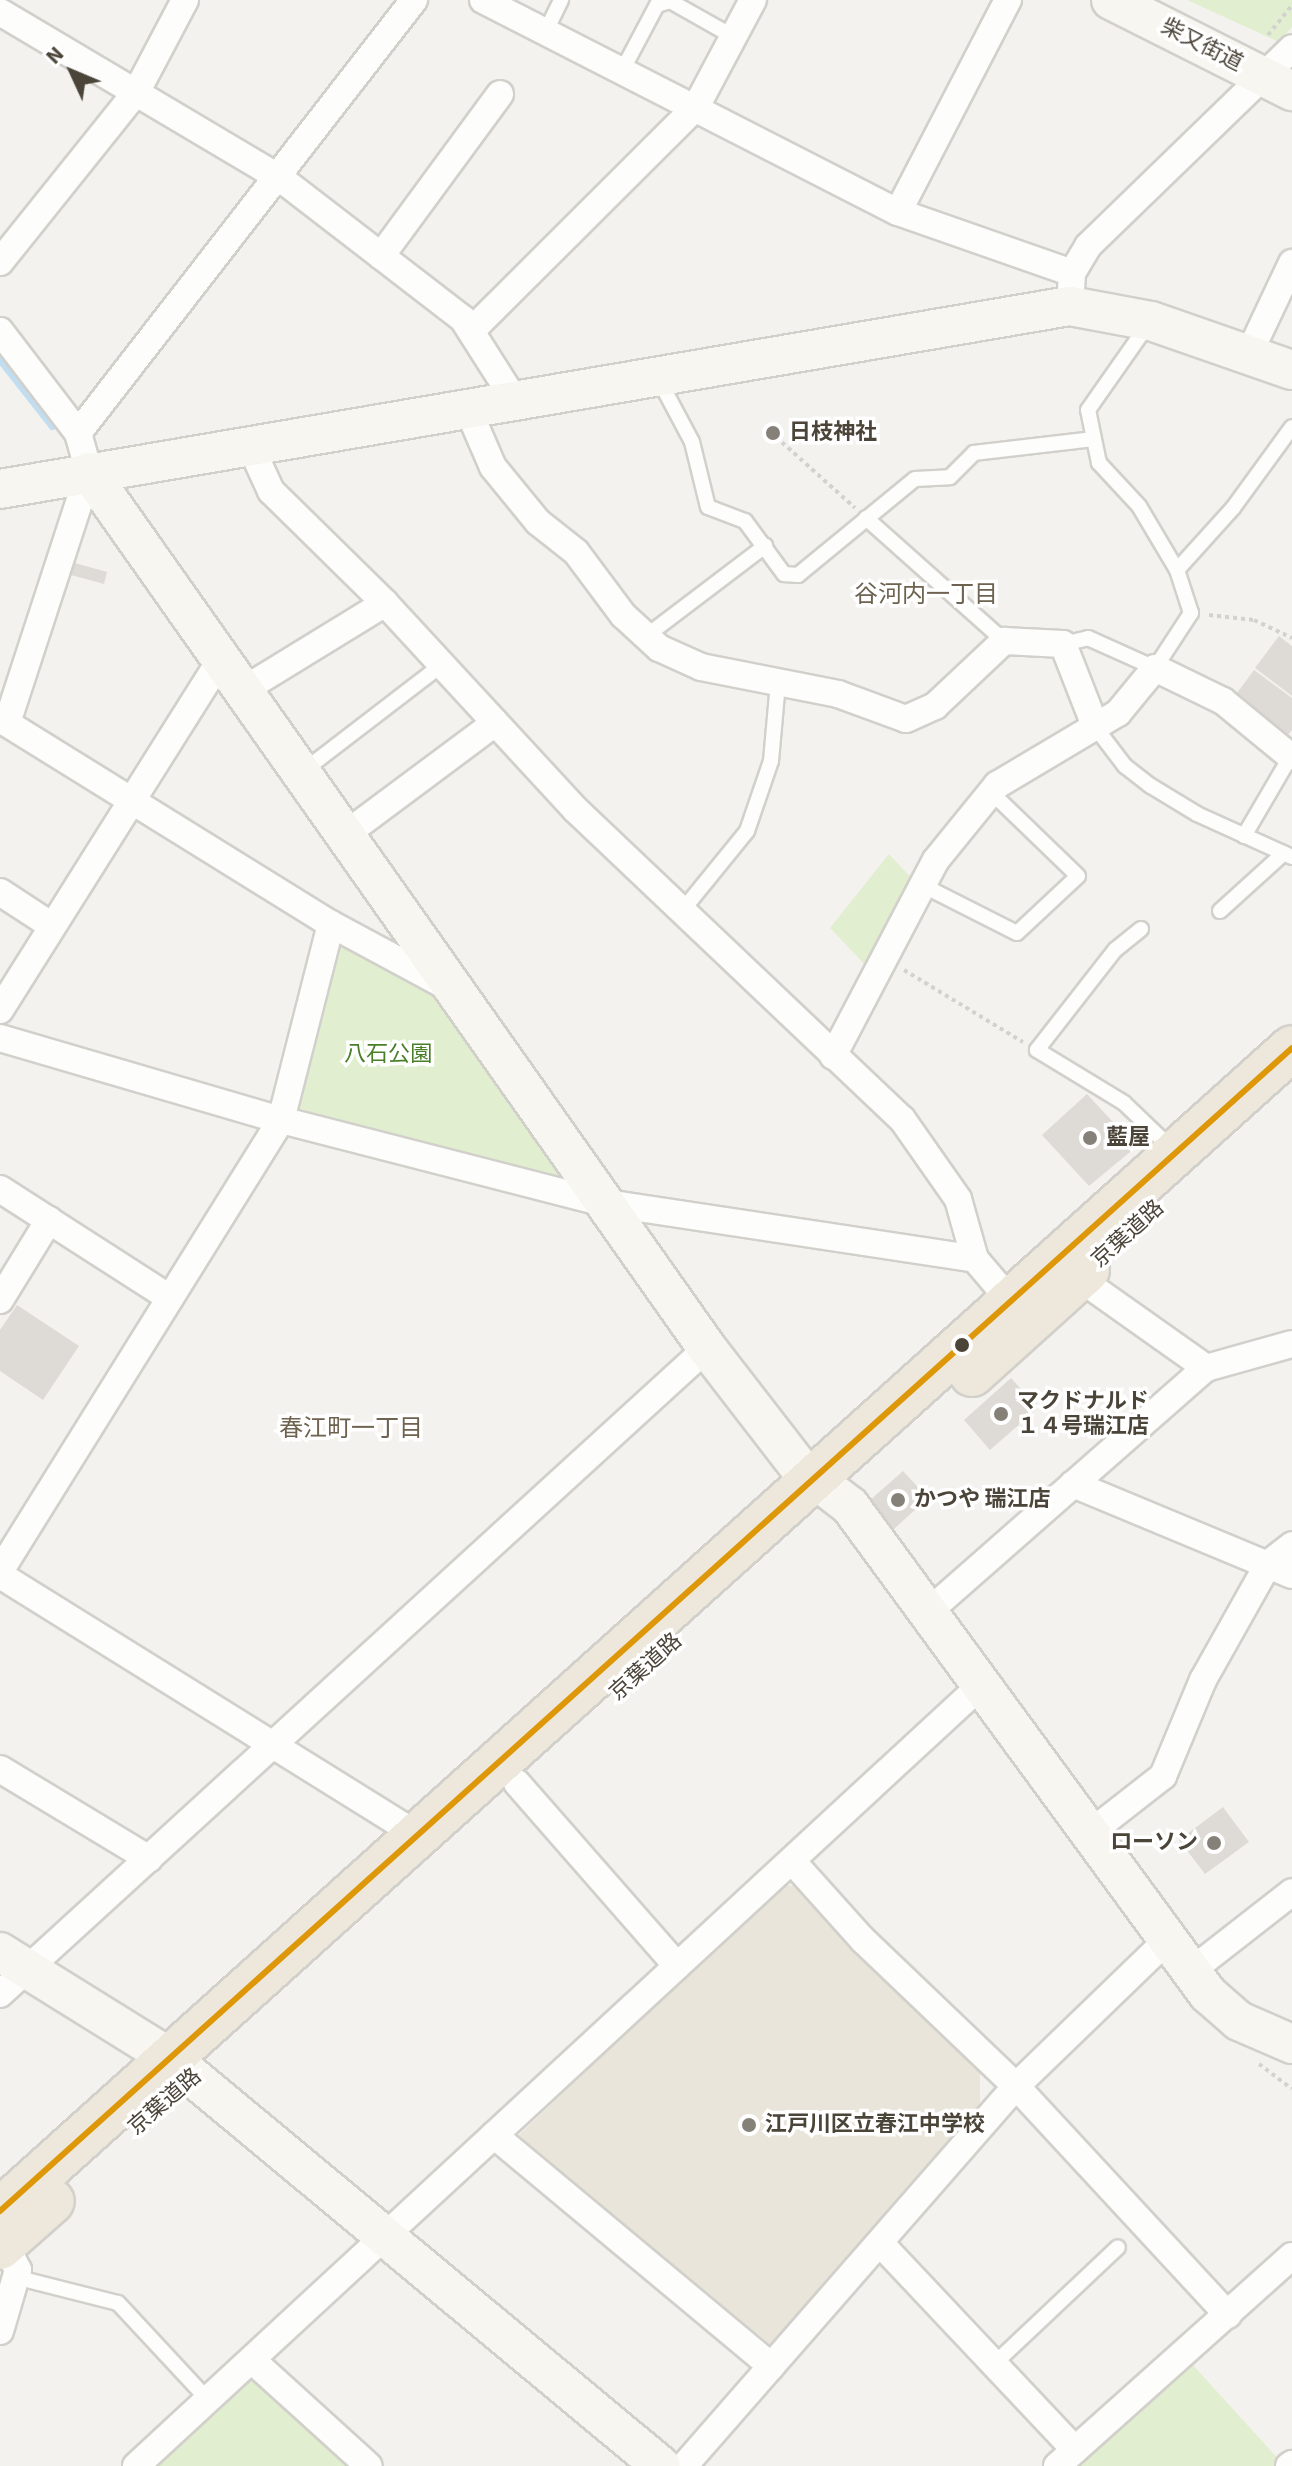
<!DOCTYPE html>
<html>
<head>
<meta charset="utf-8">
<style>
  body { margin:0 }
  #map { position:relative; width:1292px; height:2466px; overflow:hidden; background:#f4f2ee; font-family:"Source Sans 3","Noto Sans JP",sans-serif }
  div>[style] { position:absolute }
  .education>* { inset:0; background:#eae5da }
  .green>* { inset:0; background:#e1eecf }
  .stream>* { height:7px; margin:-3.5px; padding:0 3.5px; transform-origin:3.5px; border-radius:3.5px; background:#c0ddf1 }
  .building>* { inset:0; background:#dedbd6 }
  .path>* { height:4px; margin-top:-2px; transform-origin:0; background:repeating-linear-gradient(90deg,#d3d2cc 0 4px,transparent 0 8px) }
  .roads { filter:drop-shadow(2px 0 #d2d0cb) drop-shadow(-2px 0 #d2d0cb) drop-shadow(0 2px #d2d0cb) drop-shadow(0 -2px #d2d0cb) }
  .lane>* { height:14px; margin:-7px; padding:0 7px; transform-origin:7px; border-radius:7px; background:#fdfdfc }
  .street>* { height:26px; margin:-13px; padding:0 13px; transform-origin:13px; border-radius:13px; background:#fdfdfc }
  .secondary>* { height:38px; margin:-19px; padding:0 19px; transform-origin:19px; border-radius:19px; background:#f7f6f1 }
  .highway>* { height:44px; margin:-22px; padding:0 22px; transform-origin:22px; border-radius:22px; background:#ede8db }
  .bus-1>* { height:6px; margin:-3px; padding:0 3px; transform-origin:3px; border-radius:3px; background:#dd9709 }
  .dots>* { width:22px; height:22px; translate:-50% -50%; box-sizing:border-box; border:4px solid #fff; border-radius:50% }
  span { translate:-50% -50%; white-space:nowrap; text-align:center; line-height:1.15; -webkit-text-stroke:7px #fff; paint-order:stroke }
  .street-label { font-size:22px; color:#4b4439 }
  .poi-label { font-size:22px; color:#4b4439; font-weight:700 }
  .left { translate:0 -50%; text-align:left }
  .right { translate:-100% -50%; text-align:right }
  .park-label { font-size:22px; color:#4a7f2a }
  .neighbourhood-label { font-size:24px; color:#6e6250 }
  .north { position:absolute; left:32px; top:32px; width:80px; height:80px; -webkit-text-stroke:6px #fff; paint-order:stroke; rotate:314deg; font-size:22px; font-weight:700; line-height:32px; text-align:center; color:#4b4439 }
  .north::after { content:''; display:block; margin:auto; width:28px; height:36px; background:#4b4439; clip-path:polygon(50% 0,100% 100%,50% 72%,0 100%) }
</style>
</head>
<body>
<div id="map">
  <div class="education">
    <div style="clip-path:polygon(781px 1885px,797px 1886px,980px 2067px,980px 2113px,771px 2345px,518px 2136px)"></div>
  </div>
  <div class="green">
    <div style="clip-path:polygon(1187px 0,1292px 0,1292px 27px,1279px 42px)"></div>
    <div style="clip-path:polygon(889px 854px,916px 883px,870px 970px,830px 928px)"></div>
    <div style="clip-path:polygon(337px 942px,439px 992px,568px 1175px,560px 1184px,294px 1107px)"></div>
    <div style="clip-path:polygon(1191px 2363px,1281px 2462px,1275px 2466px,1075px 2466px)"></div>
    <div style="clip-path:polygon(253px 2368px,360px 2466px,147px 2466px)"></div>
  </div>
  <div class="stream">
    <div style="left:0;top:360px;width:84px;rotate:51.8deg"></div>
  </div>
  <div class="building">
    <div style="clip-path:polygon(773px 425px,781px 433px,772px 441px,764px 432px)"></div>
    <div style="clip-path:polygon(75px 563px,107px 572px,104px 584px,71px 575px)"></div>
    <div style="clip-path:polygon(1279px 636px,1292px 646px,1292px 696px,1255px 668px)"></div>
    <div style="clip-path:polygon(1254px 670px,1292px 698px,1292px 730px,1287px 736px,1234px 697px)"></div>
    <div style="clip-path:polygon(1087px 1094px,1136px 1147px,1089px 1186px,1042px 1135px)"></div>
    <div style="clip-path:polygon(17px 1305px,79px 1346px,43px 1400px,0 1371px,0 1330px)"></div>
    <div style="clip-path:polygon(1011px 1378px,1038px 1408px,990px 1450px,964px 1420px)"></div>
    <div style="clip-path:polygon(903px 1471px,928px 1498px,894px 1529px,869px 1501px)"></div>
    <div style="clip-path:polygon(1223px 1807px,1249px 1842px,1205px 1874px,1179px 1840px)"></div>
  </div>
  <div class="path">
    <div style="left:1268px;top:35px;width:38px;rotate:-51deg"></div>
    <div style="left:776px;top:437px;width:106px;rotate:41.9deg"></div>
    <div style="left:1209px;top:615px;width:45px;rotate:6.3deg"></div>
    <div style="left:1254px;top:620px;width:42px;rotate:25.3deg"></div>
    <div style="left:904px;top:970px;width:139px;rotate:31.2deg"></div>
    <div style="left:1259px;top:2064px;width:41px;rotate:37.1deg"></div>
  </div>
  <div class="roads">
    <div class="lane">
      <div style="left:545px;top:33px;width:37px;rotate:-64deg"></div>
      <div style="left:622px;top:71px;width:75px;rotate:-62.1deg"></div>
      <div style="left:657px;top:5px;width:14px;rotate:-17deg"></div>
      <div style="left:670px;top:1px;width:73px;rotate:29.4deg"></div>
      <div style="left:658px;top:378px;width:72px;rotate:62deg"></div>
      <div style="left:692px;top:442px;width:67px;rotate:76.2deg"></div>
      <div style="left:708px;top:507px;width:40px;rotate:21deg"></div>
      <div style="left:745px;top:521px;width:66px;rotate:53.7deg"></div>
      <div style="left:784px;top:574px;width:14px;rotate:4deg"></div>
      <div style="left:798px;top:575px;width:151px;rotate:-39.4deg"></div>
      <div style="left:915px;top:479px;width:35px;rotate:-3deg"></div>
      <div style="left:950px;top:477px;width:34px;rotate:-45deg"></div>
      <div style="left:974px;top:453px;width:120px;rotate:-6.7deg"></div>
      <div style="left:866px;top:518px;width:185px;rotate:41.7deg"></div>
      <div style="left:1177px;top:570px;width:84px;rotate:-47.9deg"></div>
      <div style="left:1233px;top:508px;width:100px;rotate:-53.9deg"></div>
      <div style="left:645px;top:637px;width:151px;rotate:-37.2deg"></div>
      <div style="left:1063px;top:644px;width:26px;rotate:-13deg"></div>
      <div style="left:1088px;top:638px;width:73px;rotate:24.1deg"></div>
      <div style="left:1155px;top:668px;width:66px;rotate:-56.8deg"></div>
      <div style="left:1191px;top:613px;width:45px;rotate:-108deg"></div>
      <div style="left:1177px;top:570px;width:74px;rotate:-120.7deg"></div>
      <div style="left:1139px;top:506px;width:59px;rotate:-132.9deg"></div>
      <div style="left:1099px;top:463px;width:54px;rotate:-101.7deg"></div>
      <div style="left:1088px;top:410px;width:106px;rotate:-55deg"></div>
      <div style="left:1096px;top:728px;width:48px;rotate:52.7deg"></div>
      <div style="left:1125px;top:766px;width:33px;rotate:38deg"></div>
      <div style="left:1151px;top:786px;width:54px;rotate:31.3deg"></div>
      <div style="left:1197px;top:814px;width:104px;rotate:24.4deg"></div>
      <div style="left:302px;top:772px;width:178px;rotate:-37.5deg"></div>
      <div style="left:1244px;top:836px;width:95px;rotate:-59.7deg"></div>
      <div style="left:924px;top:886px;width:104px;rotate:26.8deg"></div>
      <div style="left:1017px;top:933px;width:83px;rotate:-43.1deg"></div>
      <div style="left:1078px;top:876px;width:121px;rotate:-136deg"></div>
      <div style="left:682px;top:911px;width:103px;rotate:-50.9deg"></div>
      <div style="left:747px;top:831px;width:74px;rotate:-71.1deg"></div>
      <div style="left:771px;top:761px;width:79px;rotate:-84.9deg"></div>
      <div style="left:1220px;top:911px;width:86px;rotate:-42.2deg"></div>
      <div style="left:1141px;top:929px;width:33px;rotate:141deg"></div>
      <div style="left:1115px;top:950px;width:127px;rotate:128deg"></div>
      <div style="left:1037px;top:1050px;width:102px;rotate:31.3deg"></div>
      <div style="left:1124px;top:1103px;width:68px;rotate:43.8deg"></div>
      <div style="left:15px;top:2277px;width:106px;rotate:14.2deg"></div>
      <div style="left:118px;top:2303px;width:134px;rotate:47.1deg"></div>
      <div style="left:994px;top:2364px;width:170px;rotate:-43.3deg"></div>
    </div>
    <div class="street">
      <div style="left:483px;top:0;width:466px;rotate:27.1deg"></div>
      <div style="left:898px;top:212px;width:184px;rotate:19.3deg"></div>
      <div style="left:0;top:12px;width:326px;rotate:30.7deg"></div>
      <div style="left:280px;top:178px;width:231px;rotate:37.6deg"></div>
      <div style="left:463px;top:319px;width:95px;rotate:57.5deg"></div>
      <div style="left:898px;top:212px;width:239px;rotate:-62.6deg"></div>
      <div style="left:381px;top:256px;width:201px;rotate:-53.7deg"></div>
      <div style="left:0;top:262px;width:219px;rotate:-51.3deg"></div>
      <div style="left:137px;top:91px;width:103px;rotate:-62.2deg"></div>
      <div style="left:1071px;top:291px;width:18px;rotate:-87deg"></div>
      <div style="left:1072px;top:273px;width:31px;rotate:-59deg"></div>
      <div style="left:1088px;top:246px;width:284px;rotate:-44.1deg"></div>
      <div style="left:472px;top:330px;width:316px;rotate:-44.9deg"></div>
      <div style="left:696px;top:107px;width:121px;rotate:-62deg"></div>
      <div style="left:0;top:331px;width:128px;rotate:52.6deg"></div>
      <div style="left:78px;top:433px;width:41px;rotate:74.2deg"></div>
      <div style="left:89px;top:472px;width:264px;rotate:108.1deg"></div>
      <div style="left:1248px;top:356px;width:103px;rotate:-64.7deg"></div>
      <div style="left:467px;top:407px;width:65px;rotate:66.6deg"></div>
      <div style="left:493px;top:467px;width:71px;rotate:50.7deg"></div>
      <div style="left:538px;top:522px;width:48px;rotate:38.3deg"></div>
      <div style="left:576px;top:552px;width:79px;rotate:53.3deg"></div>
      <div style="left:623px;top:615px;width:49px;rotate:42.5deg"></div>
      <div style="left:659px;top:648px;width:46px;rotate:24.3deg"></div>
      <div style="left:701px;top:667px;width:140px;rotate:11.1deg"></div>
      <div style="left:838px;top:694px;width:72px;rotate:20.2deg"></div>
      <div style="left:906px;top:719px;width:32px;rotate:-24deg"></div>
      <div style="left:935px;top:706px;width:95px;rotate:-43.3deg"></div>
      <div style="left:1004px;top:641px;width:59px;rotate:2.9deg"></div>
      <div style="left:1063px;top:644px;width:90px;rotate:68.6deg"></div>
      <div style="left:78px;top:433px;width:548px;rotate:-52.19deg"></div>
      <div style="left:249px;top:443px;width:53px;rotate:65.4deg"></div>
      <div style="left:271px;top:491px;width:160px;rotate:44.5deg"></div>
      <div style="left:385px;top:603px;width:280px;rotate:47.3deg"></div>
      <div style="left:575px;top:809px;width:451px;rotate:43.5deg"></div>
      <div style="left:902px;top:1119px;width:98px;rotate:55deg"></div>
      <div style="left:958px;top:1199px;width:62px;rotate:74.2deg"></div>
      <div style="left:240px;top:692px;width:170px;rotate:-31.5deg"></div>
      <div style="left:0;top:719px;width:389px;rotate:31.8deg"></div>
      <div style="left:331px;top:924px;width:131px;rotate:28.3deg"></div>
      <div style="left:342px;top:837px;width:191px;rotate:-36.7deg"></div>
      <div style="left:0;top:892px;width:62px;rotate:33.2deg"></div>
      <div style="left:0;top:1010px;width:411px;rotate:-57.8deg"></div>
      <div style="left:0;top:1038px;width:293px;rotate:16.3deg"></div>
      <div style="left:281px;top:1120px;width:329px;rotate:14.4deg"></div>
      <div style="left:600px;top:1202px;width:379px;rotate:8.6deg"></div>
      <div style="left:975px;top:1259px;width:52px;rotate:49.6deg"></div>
      <div style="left:833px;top:1056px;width:221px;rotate:-62.3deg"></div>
      <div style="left:936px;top:860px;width:97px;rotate:-50.9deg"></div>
      <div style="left:997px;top:785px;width:141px;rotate:-30.8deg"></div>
      <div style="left:1118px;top:713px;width:58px;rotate:-50.6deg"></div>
      <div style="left:1155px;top:668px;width:76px;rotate:25.9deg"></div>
      <div style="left:1223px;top:701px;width:87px;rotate:39.4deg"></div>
      <div style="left:0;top:1189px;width:202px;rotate:32.7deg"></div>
      <div style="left:1079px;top:1278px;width:156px;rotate:35.3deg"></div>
      <div style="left:0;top:1300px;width:94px;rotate:-58.5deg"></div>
      <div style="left:1073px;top:1484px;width:237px;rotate:22.6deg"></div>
      <div style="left:0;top:1571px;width:531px;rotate:-58.07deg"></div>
      <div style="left:281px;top:1120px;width:202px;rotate:-75.7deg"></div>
      <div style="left:0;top:1575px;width:490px;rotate:31.9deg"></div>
      <div style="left:928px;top:1612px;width:370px;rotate:-41.3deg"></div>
      <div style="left:1206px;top:1368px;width:89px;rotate:-15.6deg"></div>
      <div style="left:0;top:1769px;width:174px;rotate:31.1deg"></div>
      <div style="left:517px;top:1783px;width:243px;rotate:48.8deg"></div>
      <div style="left:1090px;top:1833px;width:93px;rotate:-38deg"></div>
      <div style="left:1163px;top:1776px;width:104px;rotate:-67.4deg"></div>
      <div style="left:1203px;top:1680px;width:133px;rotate:-60.7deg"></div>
      <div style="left:1268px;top:1564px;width:31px;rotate:-38deg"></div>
      <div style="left:793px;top:1862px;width:105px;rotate:48.1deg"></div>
      <div style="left:863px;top:1940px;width:211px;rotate:43.7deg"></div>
      <div style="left:1016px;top:2086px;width:312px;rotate:47.2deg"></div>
      <div style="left:1191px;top:1971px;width:128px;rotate:-38deg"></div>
      <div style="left:0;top:1994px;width:958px;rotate:-42.42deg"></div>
      <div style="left:494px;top:2135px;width:361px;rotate:39.8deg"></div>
      <div style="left:880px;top:2243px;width:284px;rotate:46.7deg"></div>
      <div style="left:0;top:2331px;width:64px;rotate:-73.6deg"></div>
      <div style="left:18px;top:2270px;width:30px;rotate:-117deg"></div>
      <div style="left:253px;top:2361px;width:156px;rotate:42.2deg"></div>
      <div style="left:136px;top:2466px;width:1149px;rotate:-42.74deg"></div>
      <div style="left:684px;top:2466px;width:505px;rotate:-48.86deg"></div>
      <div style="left:1016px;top:2086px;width:210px;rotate:-44deg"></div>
      <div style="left:1057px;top:2466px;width:315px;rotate:-41.8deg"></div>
      <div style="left:1289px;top:2466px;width:4px;rotate:-34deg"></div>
    </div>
    <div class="secondary">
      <div style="left:1111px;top:0;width:203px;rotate:26.7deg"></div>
      <div style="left:89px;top:472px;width:1072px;rotate:54.8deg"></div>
      <div style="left:707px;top:1348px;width:150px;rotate:52.3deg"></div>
      <div style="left:799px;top:1467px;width:64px;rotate:37.4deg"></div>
      <div style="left:850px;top:1506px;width:605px;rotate:53.74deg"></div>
      <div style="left:1208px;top:1994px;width:41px;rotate:41.1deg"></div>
      <div style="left:1239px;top:2021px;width:58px;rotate:23.5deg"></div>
      <div style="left:0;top:489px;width:1086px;rotate:-9.71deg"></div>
      <div style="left:1070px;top:306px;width:82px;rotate:10.5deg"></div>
      <div style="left:1151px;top:321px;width:149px;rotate:19.2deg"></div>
      <div style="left:0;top:1952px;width:200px;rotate:31.9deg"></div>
      <div style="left:170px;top:2058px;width:638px;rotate:39.73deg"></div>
    </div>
    <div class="highway">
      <div style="left:972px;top:1374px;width:155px;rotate:-42.1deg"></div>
      <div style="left:0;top:2211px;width:1738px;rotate:-41.99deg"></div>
      <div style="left:0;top:2247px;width:69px;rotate:-41.5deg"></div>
    </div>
  </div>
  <div class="bus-1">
    <div style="left:0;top:2211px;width:1738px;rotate:-41.99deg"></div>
  </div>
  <div class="dots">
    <div style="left:773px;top:433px;background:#868178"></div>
    <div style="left:1090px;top:1138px;background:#868178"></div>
    <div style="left:962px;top:1345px;background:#4b4439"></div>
    <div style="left:1001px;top:1414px;background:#868178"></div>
    <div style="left:898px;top:1500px;background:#868178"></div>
    <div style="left:1214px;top:1843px;background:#868178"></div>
    <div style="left:749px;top:2125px;background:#868178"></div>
  </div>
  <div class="street-label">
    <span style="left:1202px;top:45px;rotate:27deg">柴又街道</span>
    <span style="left:1128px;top:1234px;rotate:-42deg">京葉道路</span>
    <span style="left:646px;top:1667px;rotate:-42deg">京葉道路</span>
    <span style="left:165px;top:2102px;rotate:-41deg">京葉道路</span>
  </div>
  <div class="poi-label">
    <span class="left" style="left:789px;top:433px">日枝神社</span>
    <span class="left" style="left:1106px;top:1138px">藍屋</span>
    <span class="left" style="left:1017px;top:1414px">マクドナルド<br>１４号瑞江店</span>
    <span class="left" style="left:914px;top:1500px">かつや 瑞江店</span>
    <span class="right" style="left:1198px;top:1843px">ローソン</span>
    <span class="left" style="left:765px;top:2125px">江戸川区立春江中学校</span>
  </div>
  <div class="park-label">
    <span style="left:388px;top:1055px">八石公園</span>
  </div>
  <div class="neighbourhood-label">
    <span style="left:926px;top:595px">谷河内一丁目</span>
    <span style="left:351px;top:1429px">春江町一丁目</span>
  </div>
  <div class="north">N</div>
</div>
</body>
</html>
